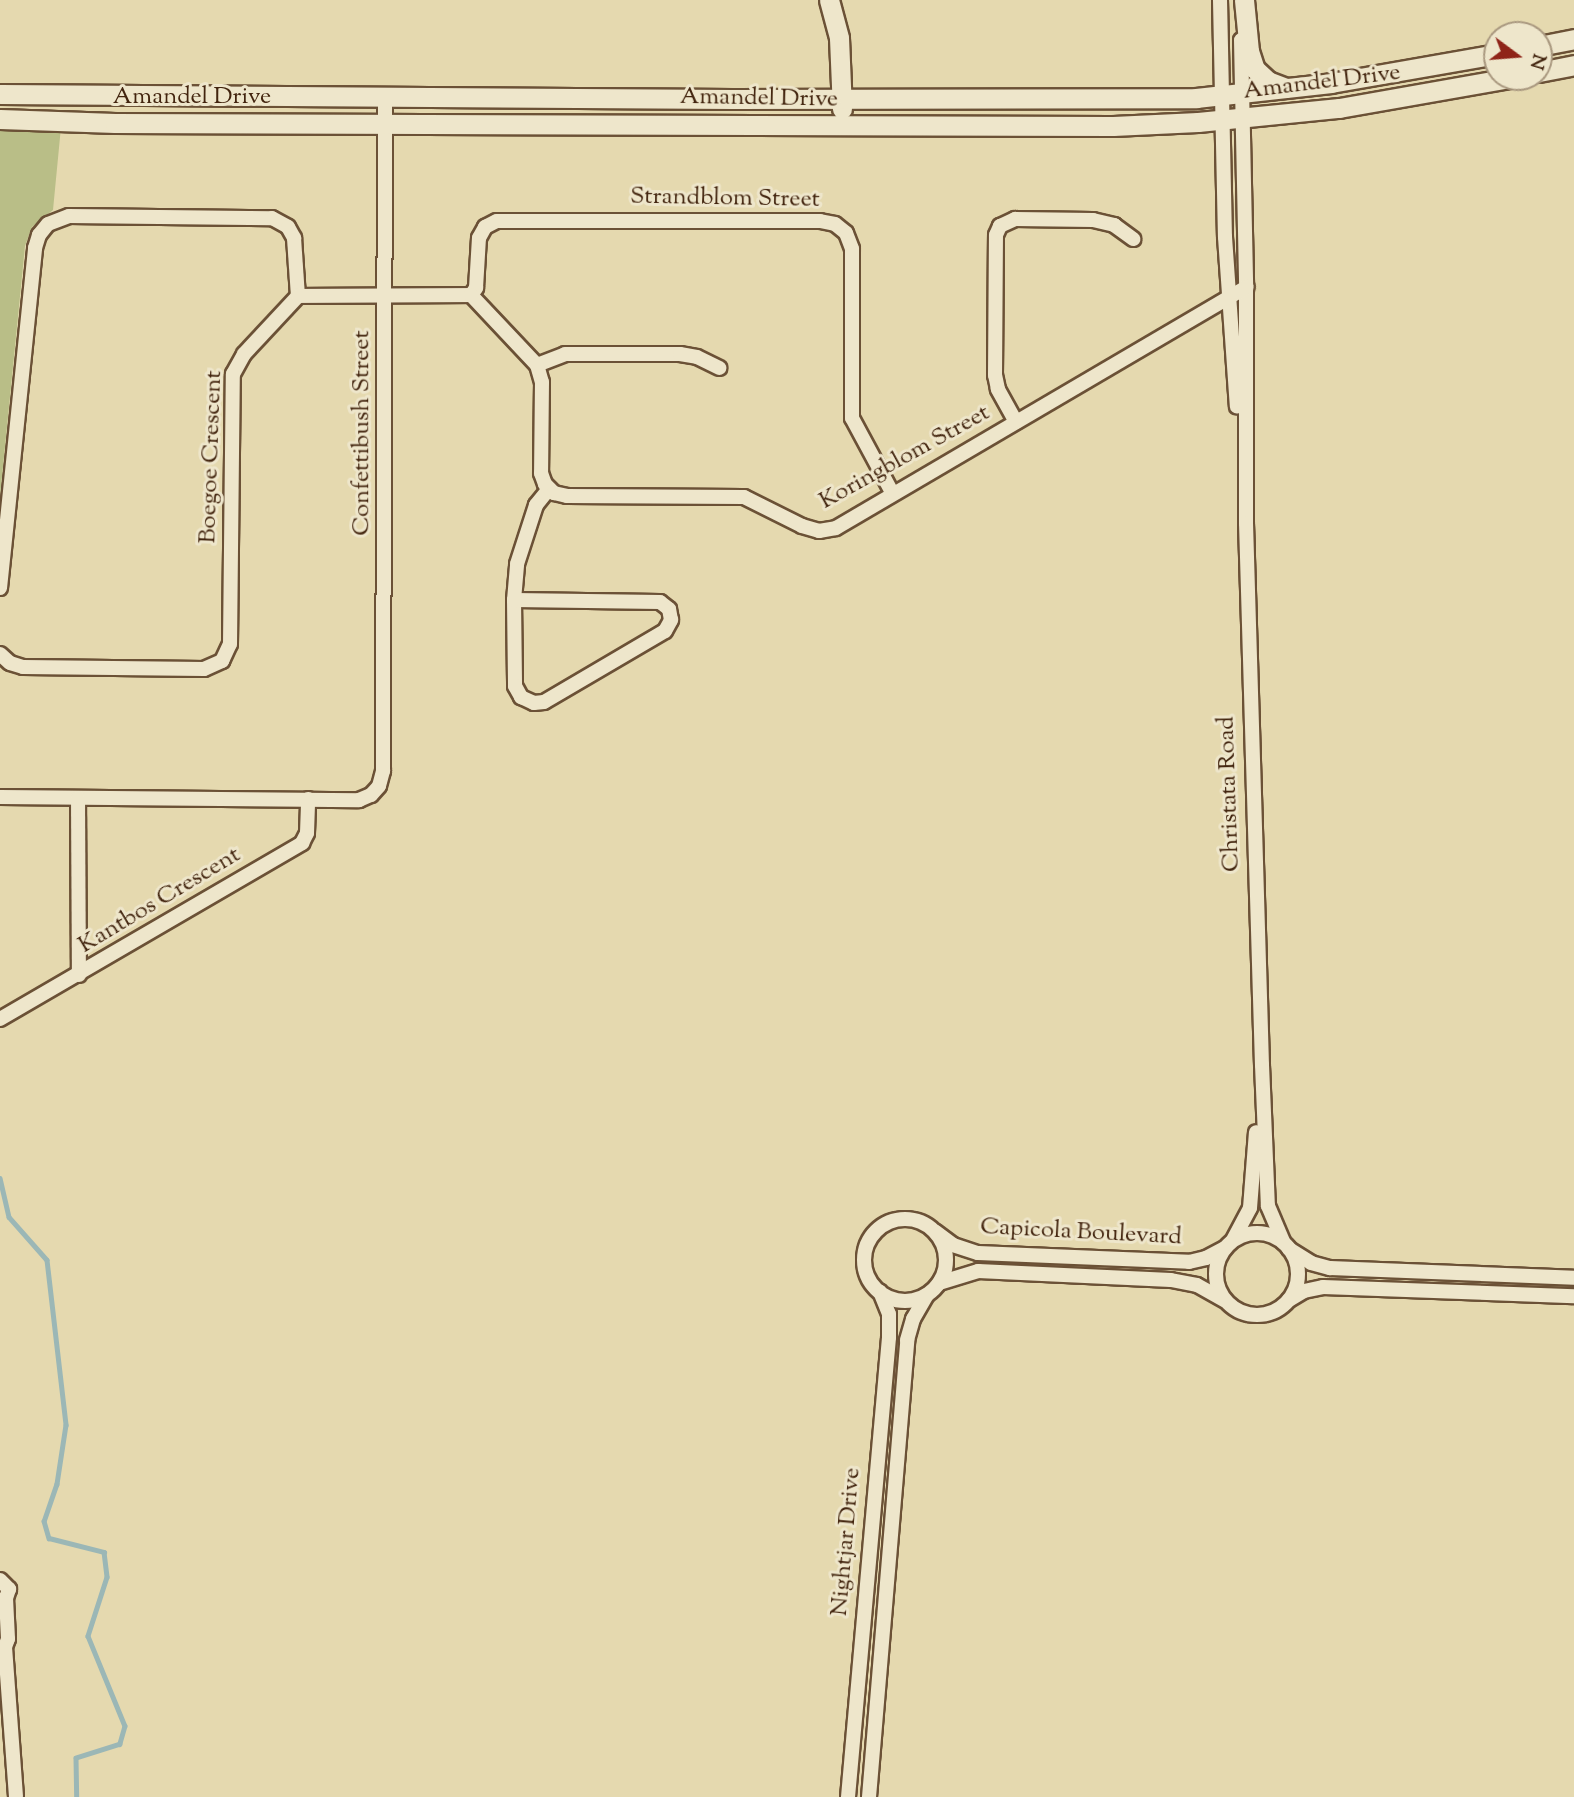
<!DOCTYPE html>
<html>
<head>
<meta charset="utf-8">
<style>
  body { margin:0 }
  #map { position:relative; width:1574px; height:1797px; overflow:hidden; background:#e5d9af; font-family:"Sorts Mill Goudy",serif }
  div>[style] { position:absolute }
  .green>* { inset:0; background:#b9be87 }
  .stream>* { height:4.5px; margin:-2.25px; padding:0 2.25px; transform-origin:2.25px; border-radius:2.25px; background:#9bb7b6 }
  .roads { filter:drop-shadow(2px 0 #6b5136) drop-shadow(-2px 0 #6b5136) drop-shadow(0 2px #6b5136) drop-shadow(0 -2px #6b5136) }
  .street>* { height:14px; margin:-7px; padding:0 7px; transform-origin:7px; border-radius:7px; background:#eee6cb }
  .street>.ring { margin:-7px; padding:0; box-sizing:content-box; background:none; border:14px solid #eee6cb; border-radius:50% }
  .secondary>* { height:19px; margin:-9.5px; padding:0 9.5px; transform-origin:9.5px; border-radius:9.5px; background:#eee6cb }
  span { translate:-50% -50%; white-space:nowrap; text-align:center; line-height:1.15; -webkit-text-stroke:6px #eee6cb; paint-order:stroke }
  .street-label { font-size:24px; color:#42240e }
  .north { position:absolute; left:1483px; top:21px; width:70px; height:70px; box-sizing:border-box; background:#eee6cb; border:2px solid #a9987f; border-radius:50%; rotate:106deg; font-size:19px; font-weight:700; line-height:28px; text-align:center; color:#42240e }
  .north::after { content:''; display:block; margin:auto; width:24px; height:32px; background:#8f2418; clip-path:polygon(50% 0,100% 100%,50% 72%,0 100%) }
</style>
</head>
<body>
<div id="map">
  <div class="green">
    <div style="clip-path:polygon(0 127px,61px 127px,53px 210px,32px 227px,25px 246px,0 497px)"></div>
  </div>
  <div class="stream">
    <div style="left:0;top:1178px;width:40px;rotate:77deg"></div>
    <div style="left:9px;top:1217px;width:57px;rotate:48.5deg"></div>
    <div style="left:47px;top:1260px;width:166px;rotate:83.4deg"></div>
    <div style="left:66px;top:1425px;width:60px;rotate:98.7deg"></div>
    <div style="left:57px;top:1484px;width:39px;rotate:109deg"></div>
    <div style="left:44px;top:1521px;width:18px;rotate:74deg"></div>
    <div style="left:49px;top:1538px;width:57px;rotate:14.3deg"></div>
    <div style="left:104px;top:1552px;width:25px;rotate:83deg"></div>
    <div style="left:107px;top:1577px;width:62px;rotate:107.9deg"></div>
    <div style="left:88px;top:1636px;width:97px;rotate:67.7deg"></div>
    <div style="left:125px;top:1726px;width:19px;rotate:106deg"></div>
    <div style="left:120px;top:1744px;width:46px;rotate:162.3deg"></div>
    <div style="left:76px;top:1758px;width:39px;rotate:89deg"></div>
  </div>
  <div class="roads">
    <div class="street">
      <div style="left:1220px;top:0;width:237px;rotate:88.8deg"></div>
      <div style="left:1225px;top:237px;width:170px;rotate:86deg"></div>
      <div style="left:1241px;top:40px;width:247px;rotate:88.8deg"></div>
      <div style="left:1246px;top:287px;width:236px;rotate:90deg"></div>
      <div style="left:1246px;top:523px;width:542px;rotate:88.31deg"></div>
      <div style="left:1262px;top:1065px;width:141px;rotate:87.6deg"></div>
      <div style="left:1268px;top:1206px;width:39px;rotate:67deg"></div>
      <div style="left:471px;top:295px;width:9px;rotate:-54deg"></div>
      <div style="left:476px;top:288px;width:50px;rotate:-86.6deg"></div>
      <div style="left:479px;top:238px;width:13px;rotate:-61deg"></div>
      <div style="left:485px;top:227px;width:13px;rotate:-27deg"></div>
      <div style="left:497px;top:221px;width:323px"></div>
      <div style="left:820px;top:221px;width:15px;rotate:11deg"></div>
      <div style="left:835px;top:224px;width:14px;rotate:39deg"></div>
      <div style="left:846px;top:233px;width:17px;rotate:69deg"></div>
      <div style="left:852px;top:249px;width:169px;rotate:90deg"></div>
      <div style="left:852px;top:418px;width:86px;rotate:61.7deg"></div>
      <div style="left:537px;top:365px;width:30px;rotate:-21deg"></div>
      <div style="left:565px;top:354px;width:115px"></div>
      <div style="left:680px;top:354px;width:17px;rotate:10deg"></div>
      <div style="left:697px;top:357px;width:25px;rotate:26deg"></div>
      <div style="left:1016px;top:422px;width:38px;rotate:-119deg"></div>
      <div style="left:998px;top:389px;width:14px;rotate:-102deg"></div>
      <div style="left:995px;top:375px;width:140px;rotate:-89.6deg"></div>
      <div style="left:996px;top:235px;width:10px;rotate:-66deg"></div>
      <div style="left:1000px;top:226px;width:17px;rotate:-25deg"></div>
      <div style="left:1015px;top:219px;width:78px;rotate:0.7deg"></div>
      <div style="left:1093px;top:220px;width:22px;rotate:13deg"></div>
      <div style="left:1114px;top:225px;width:24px;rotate:36deg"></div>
      <div style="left:0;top:588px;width:342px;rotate:-84.1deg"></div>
      <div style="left:35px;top:248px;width:14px;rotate:-73deg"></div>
      <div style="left:39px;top:235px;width:14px;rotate:-51deg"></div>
      <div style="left:48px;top:224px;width:22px;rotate:-21deg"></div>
      <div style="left:69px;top:216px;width:203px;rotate:0.6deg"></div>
      <div style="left:272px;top:218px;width:18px;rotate:29deg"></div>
      <div style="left:288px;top:227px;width:13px;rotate:61deg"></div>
      <div style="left:294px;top:238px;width:58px;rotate:86.1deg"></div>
      <div style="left:514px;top:600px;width:86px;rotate:89.3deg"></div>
      <div style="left:515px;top:686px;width:13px;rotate:61deg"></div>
      <div style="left:521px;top:697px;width:14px;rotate:25deg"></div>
      <div style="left:534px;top:703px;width:10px;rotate:-6deg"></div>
      <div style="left:544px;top:702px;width:140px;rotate:-30.4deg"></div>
      <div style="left:665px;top:631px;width:13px;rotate:-61deg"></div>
      <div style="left:671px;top:620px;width:11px;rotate:-100deg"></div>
      <div style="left:669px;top:609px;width:11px;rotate:-142deg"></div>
      <div style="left:660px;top:602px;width:146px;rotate:-179.2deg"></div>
      <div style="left:514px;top:600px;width:36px;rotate:-85deg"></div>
      <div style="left:517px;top:564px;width:62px;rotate:-72.1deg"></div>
      <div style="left:536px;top:505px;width:21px;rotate:-51deg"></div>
      <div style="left:0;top:654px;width:13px;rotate:42deg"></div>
      <div style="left:10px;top:663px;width:14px;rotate:17deg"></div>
      <div style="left:23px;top:667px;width:181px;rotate:0.6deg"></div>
      <div style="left:204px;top:669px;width:20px;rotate:-24deg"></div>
      <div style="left:222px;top:661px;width:19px;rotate:-65deg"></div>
      <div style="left:230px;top:644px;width:270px;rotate:-89.4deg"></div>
      <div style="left:233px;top:374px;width:23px;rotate:-61deg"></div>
      <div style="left:244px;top:354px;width:79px;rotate:-47deg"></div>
      <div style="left:298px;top:296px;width:173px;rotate:-0.3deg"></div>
      <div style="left:471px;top:295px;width:96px;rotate:46.7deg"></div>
      <div style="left:537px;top:365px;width:18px;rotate:74deg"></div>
      <div style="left:542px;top:382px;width:91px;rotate:90.6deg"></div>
      <div style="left:541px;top:473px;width:12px;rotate:70deg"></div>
      <div style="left:545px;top:484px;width:13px;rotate:45deg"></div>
      <div style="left:554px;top:493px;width:13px;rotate:13deg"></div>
      <div style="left:567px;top:496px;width:177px;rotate:0.3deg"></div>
      <div style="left:744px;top:497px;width:65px;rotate:26.6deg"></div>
      <div style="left:802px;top:526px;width:18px;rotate:16deg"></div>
      <div style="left:819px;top:531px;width:17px;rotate:-10deg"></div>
      <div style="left:836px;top:528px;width:476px;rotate:-30.4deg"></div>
      <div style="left:0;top:797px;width:359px;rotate:0.5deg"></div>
      <div style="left:359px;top:800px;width:13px;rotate:-23deg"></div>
      <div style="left:371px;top:795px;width:12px;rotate:-48deg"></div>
      <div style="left:379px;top:786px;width:16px;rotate:-75deg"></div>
      <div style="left:383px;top:771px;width:675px;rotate:-89.83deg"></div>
      <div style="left:78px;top:798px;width:177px;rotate:89.7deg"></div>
      <div style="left:0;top:1019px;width:350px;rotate:-30.2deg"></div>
      <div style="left:302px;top:843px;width:11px;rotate:-63deg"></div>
      <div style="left:307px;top:833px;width:34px;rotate:-88deg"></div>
      <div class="ring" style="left:864px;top:1219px;width:68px;height:68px"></div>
      <div style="left:936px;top:1232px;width:21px;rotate:37deg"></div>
      <div style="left:953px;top:1245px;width:26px;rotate:18deg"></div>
      <div style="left:978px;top:1253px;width:211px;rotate:2.4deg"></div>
      <div style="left:1189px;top:1262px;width:17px;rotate:-13deg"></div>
      <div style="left:1206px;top:1258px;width:21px;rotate:-28deg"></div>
      <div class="ring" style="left:1216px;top:1233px;width:68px;height:68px"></div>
      <div style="left:1233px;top:1240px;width:36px;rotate:-62deg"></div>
      <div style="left:1250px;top:1208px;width:76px;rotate:-85.5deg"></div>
      <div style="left:1289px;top:1249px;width:26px;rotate:32deg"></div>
      <div style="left:1311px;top:1263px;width:20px;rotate:15deg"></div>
      <div style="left:1330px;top:1268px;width:244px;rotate:2.3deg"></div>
      <div style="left:939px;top:1283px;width:41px;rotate:-17.1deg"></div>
      <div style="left:978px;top:1271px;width:193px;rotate:2.7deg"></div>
      <div style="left:1171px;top:1280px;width:26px;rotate:11deg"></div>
      <div style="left:1197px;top:1285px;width:31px;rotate:29deg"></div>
      <div style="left:1289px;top:1300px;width:17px;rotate:-31deg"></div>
      <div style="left:1304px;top:1291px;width:19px;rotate:-12deg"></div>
      <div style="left:1323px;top:1287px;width:251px;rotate:2.1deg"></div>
      <div style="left:0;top:1580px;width:13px;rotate:45deg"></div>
      <div style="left:9px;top:1589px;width:9px;rotate:108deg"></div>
      <div style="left:6px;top:1598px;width:7px;rotate:153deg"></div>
      <div style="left:6px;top:1598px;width:41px;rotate:87.2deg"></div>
      <div style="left:8px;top:1639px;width:9px;rotate:111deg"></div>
      <div style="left:5px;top:1647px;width:150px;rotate:85.8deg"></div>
      <div style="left:848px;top:1797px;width:462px;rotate:-84.9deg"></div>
      <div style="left:889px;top:1337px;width:23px;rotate:-90deg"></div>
      <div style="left:889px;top:1314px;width:24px;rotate:-112deg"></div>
      <div style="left:869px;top:1797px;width:459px;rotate:-85.2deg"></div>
      <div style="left:907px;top:1340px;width:22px;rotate:-74deg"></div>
      <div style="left:913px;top:1319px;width:28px;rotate:-60deg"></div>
    </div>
    <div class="secondary">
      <div style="left:829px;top:0;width:39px;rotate:75deg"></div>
      <div style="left:839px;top:38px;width:71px;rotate:87.6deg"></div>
      <div style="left:1244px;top:0;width:51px;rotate:84.4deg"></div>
      <div style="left:1249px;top:51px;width:19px;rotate:72deg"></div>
      <div style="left:1255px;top:69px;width:18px;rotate:43deg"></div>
      <div style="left:1268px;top:81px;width:19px;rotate:21deg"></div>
      <div style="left:1539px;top:46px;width:36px;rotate:-11deg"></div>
      <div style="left:1539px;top:72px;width:36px;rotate:-11deg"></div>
      <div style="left:0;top:94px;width:732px;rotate:0.39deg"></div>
      <div style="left:732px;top:99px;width:464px;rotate:-0.1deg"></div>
      <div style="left:1196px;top:98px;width:136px;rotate:-6.3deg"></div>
      <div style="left:1331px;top:83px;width:169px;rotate:-9.9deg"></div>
      <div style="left:0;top:119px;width:115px;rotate:2deg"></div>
      <div style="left:115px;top:123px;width:998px;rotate:0.17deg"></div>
      <div style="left:1113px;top:126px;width:85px;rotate:-2.7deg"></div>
      <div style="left:1198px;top:122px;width:142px;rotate:-5.7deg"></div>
      <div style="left:1339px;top:108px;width:178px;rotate:-10deg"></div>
    </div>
  </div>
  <div class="street-label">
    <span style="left:1322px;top:83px;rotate:-7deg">Amandel Drive</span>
    <span style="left:192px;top:98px">Amandel Drive</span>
    <span style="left:759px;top:99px;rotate:1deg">Amandel Drive</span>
    <span style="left:725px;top:199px;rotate:1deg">Strandblom Street</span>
    <span style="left:363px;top:433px;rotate:-90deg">Confettibush Street</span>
    <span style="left:212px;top:457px;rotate:-88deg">Boegoe Crescent</span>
    <span style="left:905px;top:458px;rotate:-29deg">Koringblom Street</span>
    <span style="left:1230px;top:794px;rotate:-92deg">Christata Road</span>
    <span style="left:160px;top:901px;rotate:-31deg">Kantbos Crescent</span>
    <span style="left:1081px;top:1233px;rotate:3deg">Capicola Boulevard</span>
    <span style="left:847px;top:1542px;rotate:-85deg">Nightjar Drive</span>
  </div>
  <div class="north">N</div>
</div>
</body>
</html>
